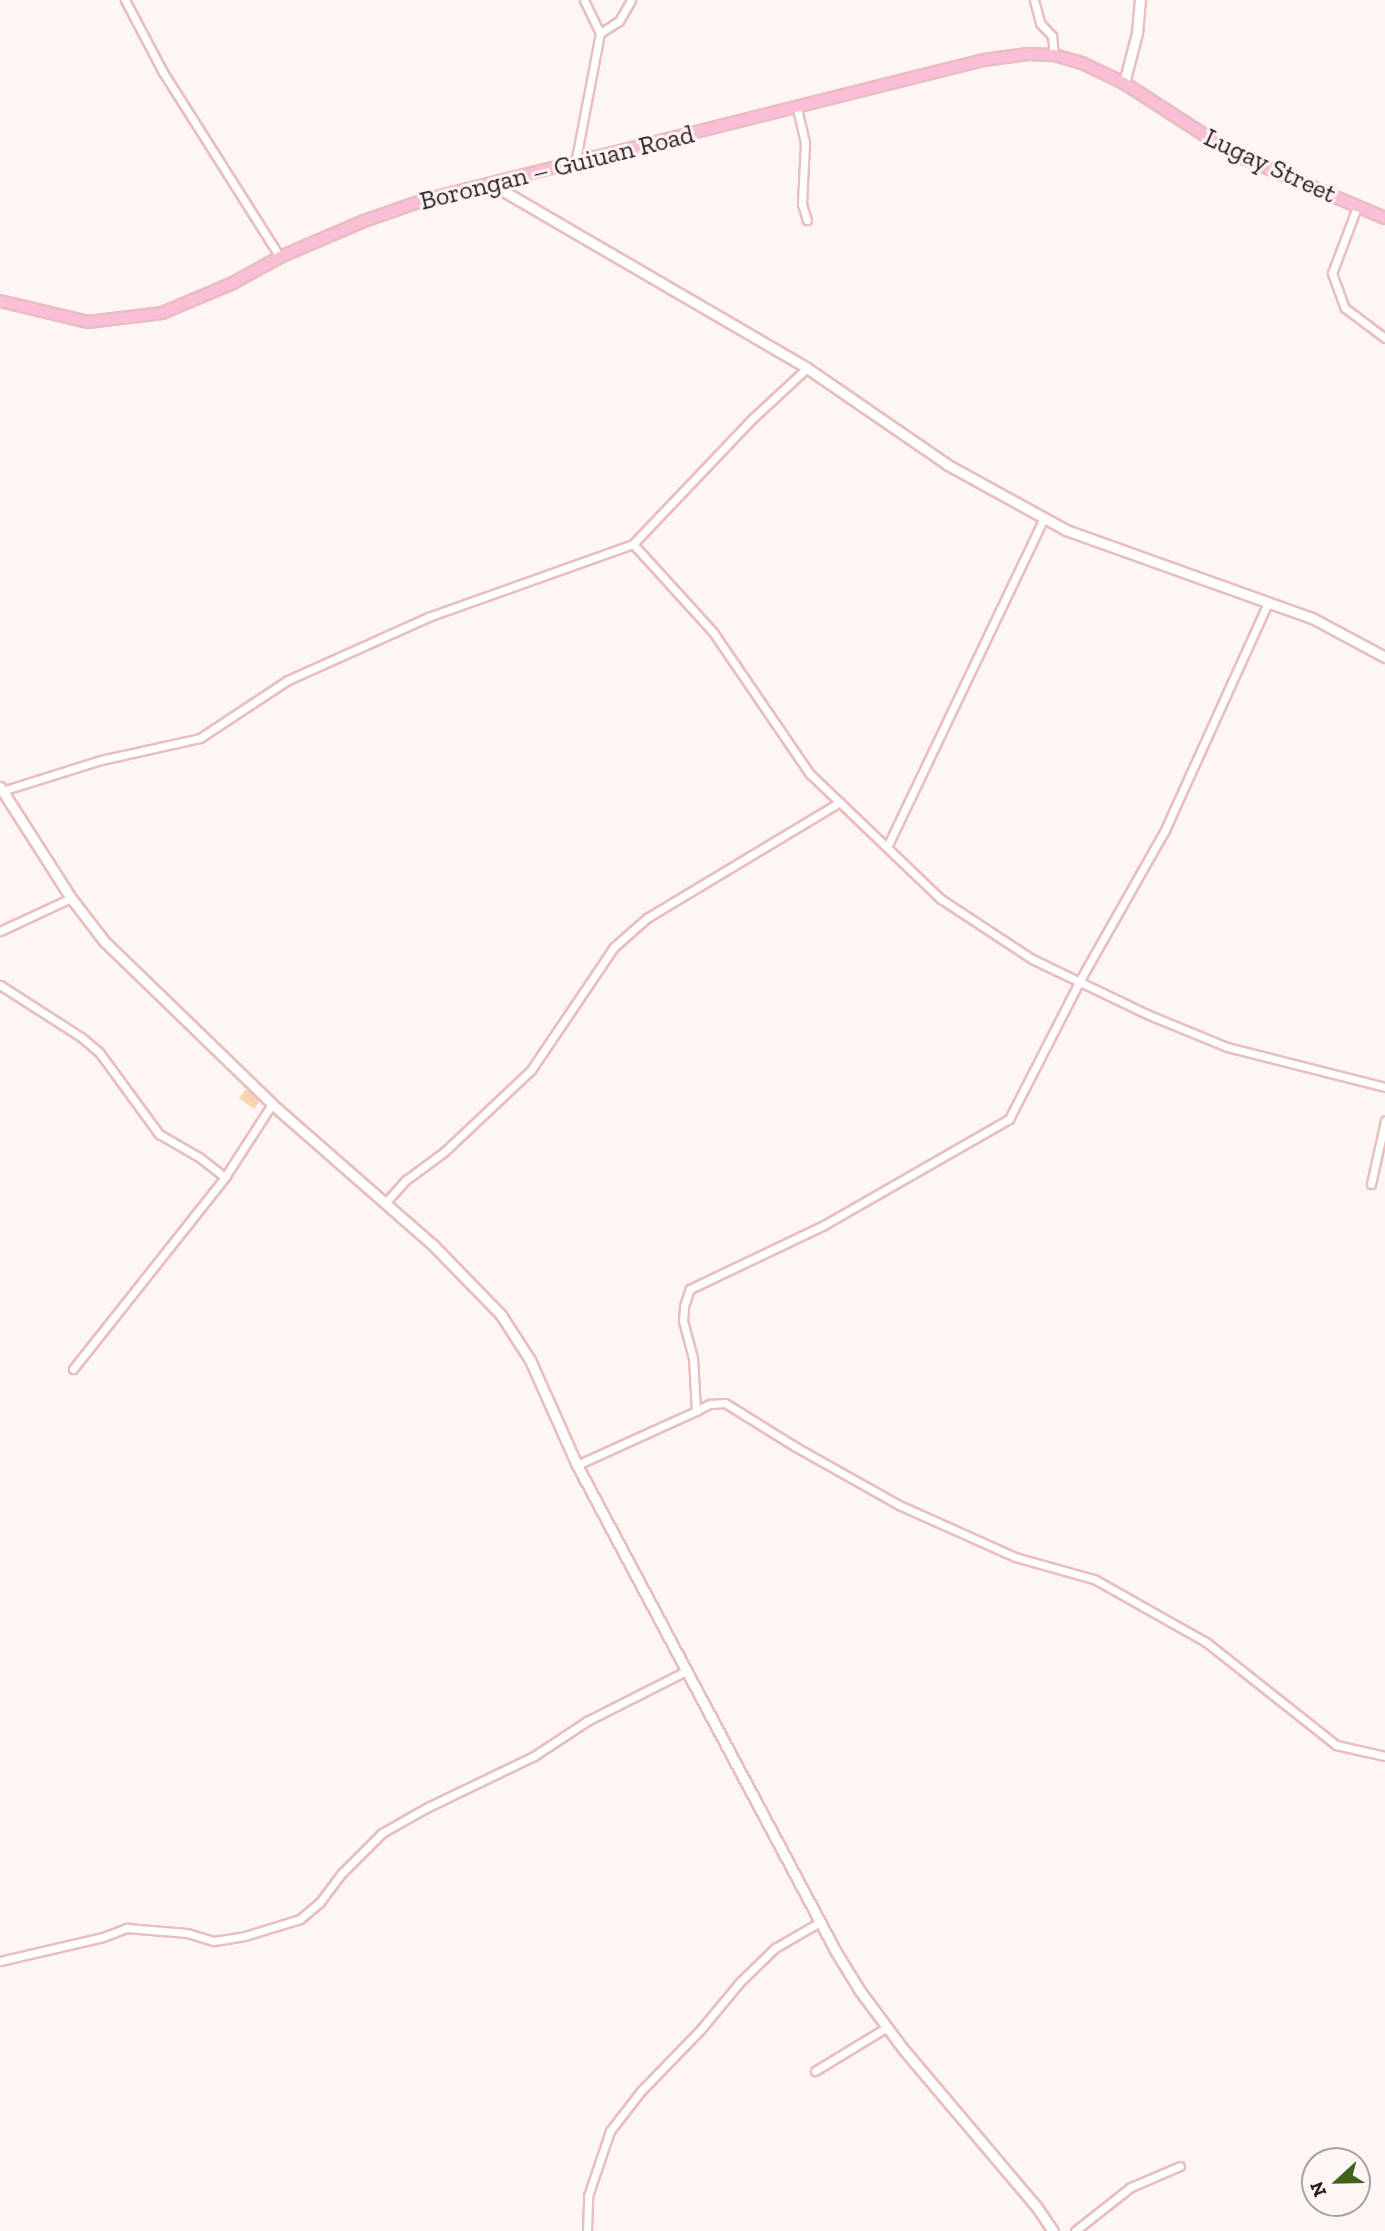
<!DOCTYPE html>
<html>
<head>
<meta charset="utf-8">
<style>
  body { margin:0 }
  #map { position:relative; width:1385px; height:2231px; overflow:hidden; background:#fef5f5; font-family:"Zilla Slab",serif }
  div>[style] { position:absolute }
  .green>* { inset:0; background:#f9d3b2 }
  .roads { filter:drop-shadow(2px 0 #e9bebf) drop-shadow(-2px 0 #e9bebf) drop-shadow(0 2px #e9bebf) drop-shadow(0 -2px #e9bebf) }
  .minor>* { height:7px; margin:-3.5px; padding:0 3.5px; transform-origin:3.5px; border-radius:3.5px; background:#fff }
  .tertiary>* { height:9px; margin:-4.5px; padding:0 4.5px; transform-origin:4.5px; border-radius:4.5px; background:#fff }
  .primary>* { height:10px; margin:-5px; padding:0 5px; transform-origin:5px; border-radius:5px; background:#fabed7 }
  span { translate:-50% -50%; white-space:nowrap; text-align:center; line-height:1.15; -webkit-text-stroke:6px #fef5f5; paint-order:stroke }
  .street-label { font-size:26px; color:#2c1d1d }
  .north { position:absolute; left:1301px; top:2147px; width:70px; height:70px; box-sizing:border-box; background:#fef5f5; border:2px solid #aa9f9f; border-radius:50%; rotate:248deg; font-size:19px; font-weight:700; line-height:28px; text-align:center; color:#2c1d1d }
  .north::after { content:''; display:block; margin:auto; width:24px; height:32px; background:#3e631d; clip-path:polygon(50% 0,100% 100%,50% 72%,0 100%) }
</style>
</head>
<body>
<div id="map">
  <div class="green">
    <div style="clip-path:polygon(246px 1089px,260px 1101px,254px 1109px,239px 1098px)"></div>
  </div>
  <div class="roads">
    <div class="minor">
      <div style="left:125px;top:0;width:81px;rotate:62.2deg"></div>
      <div style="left:163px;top:72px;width:219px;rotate:57.7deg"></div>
      <div style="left:1034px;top:0;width:24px;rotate:75deg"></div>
      <div style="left:1040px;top:23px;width:18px;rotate:47deg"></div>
      <div style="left:1052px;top:36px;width:19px;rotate:84deg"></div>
      <div style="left:600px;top:33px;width:22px;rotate:-32deg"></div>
      <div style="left:619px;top:21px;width:24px;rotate:-60deg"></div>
      <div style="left:797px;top:108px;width:35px;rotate:77deg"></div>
      <div style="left:805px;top:142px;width:62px;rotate:92.8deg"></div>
      <div style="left:802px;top:204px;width:17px;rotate:73deg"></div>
      <div style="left:575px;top:164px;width:133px;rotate:-79.2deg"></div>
      <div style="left:600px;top:33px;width:37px;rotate:-116deg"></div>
      <div style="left:1357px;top:207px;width:71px;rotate:110.7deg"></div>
      <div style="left:1332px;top:273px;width:37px;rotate:70deg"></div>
      <div style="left:1345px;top:308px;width:50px;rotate:36.9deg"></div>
      <div style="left:633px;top:544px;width:119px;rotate:47.7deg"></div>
      <div style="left:713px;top:632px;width:172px;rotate:55.7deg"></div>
      <div style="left:810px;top:774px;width:181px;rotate:43.7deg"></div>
      <div style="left:941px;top:899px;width:109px;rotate:33.4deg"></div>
      <div style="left:1032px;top:959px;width:130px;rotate:25.6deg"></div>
      <div style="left:1149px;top:1015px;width:84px;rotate:22.3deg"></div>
      <div style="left:1227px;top:1047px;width:163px;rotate:14.2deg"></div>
      <div style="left:2px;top:791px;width:104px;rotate:-17.4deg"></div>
      <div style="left:101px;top:760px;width:101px;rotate:-12.5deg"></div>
      <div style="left:200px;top:738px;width:105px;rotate:-33.4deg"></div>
      <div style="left:288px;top:680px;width:154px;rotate:-24.2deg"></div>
      <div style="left:428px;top:617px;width:218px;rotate:-19.6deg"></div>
      <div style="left:633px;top:544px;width:174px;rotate:-46.4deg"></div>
      <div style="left:753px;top:418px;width:74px;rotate:-42.8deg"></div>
      <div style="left:887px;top:847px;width:365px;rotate:-64.5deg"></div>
      <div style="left:0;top:931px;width:78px;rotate:-24.9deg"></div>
      <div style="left:0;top:985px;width:96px;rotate:32.7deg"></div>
      <div style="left:81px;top:1037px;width:23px;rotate:40deg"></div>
      <div style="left:99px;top:1052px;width:102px;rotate:53.8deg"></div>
      <div style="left:159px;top:1134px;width:46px;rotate:29.9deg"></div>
      <div style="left:199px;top:1157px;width:33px;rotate:38deg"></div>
      <div style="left:1371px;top:1184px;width:65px;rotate:-77.5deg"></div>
      <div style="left:386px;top:1202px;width:30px;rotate:-48deg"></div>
      <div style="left:406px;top:1180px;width:47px;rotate:-36.4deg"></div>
      <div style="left:444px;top:1152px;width:120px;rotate:-43.3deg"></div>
      <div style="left:531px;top:1070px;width:148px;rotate:-56deg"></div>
      <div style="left:614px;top:947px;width:44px;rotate:-41.3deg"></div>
      <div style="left:647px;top:918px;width:225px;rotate:-31deg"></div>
      <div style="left:73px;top:1369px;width:245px;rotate:-51.6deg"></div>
      <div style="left:225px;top:1177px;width:87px;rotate:-57.2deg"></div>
      <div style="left:696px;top:1411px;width:16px;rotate:-27deg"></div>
      <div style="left:710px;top:1404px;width:15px;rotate:-4deg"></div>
      <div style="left:725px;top:1403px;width:81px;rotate:31.9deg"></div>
      <div style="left:794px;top:1446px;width:120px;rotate:29.3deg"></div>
      <div style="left:899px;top:1505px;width:127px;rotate:24.1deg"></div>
      <div style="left:1015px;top:1557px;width:82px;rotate:15.6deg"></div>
      <div style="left:1094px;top:1579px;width:129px;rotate:29.4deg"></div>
      <div style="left:1206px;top:1642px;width:166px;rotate:38.4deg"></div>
      <div style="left:1336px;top:1745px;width:50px;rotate:12.7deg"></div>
      <div style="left:577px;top:1465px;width:131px;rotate:-24.4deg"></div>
      <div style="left:696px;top:1411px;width:53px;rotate:-93.2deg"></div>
      <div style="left:693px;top:1358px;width:38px;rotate:-105deg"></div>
      <div style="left:683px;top:1321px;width:15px;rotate:-86deg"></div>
      <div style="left:684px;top:1306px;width:18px;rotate:-71deg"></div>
      <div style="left:690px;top:1289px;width:148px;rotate:-25.5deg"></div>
      <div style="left:824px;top:1225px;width:213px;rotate:-29.8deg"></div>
      <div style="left:1009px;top:1119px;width:154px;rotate:-62.9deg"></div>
      <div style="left:1079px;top:982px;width:172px;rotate:-60.5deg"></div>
      <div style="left:1164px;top:832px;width:252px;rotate:-65.6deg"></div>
      <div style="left:0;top:1961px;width:106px;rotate:-13.1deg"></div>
      <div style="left:103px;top:1937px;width:26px;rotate:-21deg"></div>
      <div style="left:127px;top:1928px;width:60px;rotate:4.8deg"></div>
      <div style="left:187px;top:1933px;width:28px;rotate:17deg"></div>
      <div style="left:214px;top:1941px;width:31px;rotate:-9deg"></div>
      <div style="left:245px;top:1936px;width:58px;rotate:-17.2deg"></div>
      <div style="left:300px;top:1919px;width:26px;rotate:-40deg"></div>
      <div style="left:320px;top:1902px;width:36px;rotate:-53deg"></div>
      <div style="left:342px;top:1873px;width:57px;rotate:-45deg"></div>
      <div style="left:382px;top:1833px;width:53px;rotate:-29.5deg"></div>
      <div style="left:428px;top:1807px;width:118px;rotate:-25.7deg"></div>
      <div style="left:534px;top:1756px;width:64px;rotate:-33.4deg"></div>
      <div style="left:587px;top:1721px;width:111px;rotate:-26.8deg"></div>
      <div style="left:815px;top:2071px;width:84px;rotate:-31.4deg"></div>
      <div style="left:587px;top:2231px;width:35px;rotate:-88deg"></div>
      <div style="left:588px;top:2196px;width:69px;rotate:-71.3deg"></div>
      <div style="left:610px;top:2131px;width:51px;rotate:-52.2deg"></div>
      <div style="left:641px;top:2091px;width:86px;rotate:-45.9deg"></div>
      <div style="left:701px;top:2029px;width:61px;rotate:-50.3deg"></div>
      <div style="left:740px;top:1982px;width:49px;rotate:-44.2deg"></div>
      <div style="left:775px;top:1948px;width:52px;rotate:-30deg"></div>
      <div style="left:1075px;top:2231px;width:71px;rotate:-38.2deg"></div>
      <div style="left:1131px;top:2187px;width:53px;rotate:-23.2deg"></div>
    </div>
    <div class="tertiary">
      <div style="left:1124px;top:83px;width:52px;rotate:-75.4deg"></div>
      <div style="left:1137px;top:33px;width:33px;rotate:-85deg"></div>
      <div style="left:493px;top:185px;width:363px;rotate:30.2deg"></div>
      <div style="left:807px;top:368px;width:171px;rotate:34.5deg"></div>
      <div style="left:948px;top:465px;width:135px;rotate:28.8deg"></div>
      <div style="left:1066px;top:530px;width:261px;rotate:19.7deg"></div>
      <div style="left:1312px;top:618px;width:83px;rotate:28.1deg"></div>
      <div style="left:0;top:787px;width:132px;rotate:57.4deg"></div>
      <div style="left:71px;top:898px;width:54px;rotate:52.5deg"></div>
      <div style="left:104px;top:941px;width:234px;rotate:44.1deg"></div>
      <div style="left:272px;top:1104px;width:213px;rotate:41.2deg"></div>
      <div style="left:432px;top:1244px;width:99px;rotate:45.8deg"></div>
      <div style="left:501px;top:1315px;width:54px;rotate:57.2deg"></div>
      <div style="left:530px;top:1360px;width:115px;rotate:65.9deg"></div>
      <div style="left:577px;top:1465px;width:552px;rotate:61.99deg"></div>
      <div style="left:836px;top:1952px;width:46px;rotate:58.4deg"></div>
      <div style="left:860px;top:1991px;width:74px;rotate:53.3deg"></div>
      <div style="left:904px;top:2050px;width:204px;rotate:49.8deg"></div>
      <div style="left:1036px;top:2206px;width:30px;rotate:56deg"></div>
    </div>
    <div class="primary">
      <div style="left:0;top:301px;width:90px;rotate:13.4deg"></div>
      <div style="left:88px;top:322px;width:75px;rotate:-6.9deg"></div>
      <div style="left:162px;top:313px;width:77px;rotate:-22.9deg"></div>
      <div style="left:233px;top:283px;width:54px;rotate:-29deg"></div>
      <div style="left:280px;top:257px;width:91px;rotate:-23.2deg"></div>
      <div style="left:364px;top:221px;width:64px;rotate:-19.3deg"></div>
      <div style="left:424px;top:200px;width:577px;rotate:-14.04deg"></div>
      <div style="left:984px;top:60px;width:44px;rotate:-7.8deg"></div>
      <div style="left:1028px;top:54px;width:26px;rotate:2deg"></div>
      <div style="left:1054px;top:55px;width:29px;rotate:16deg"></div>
      <div style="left:1082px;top:63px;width:47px;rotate:25.5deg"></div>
      <div style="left:1124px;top:83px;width:129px;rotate:32.9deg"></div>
      <div style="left:1232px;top:153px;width:166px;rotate:23deg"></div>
    </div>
  </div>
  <div class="street-label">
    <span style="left:1270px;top:166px;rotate:25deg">Lugay Street</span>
    <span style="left:557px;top:168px;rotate:-14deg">Borongan – Guiuan Road</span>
  </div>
  <div class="north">N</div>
</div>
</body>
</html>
